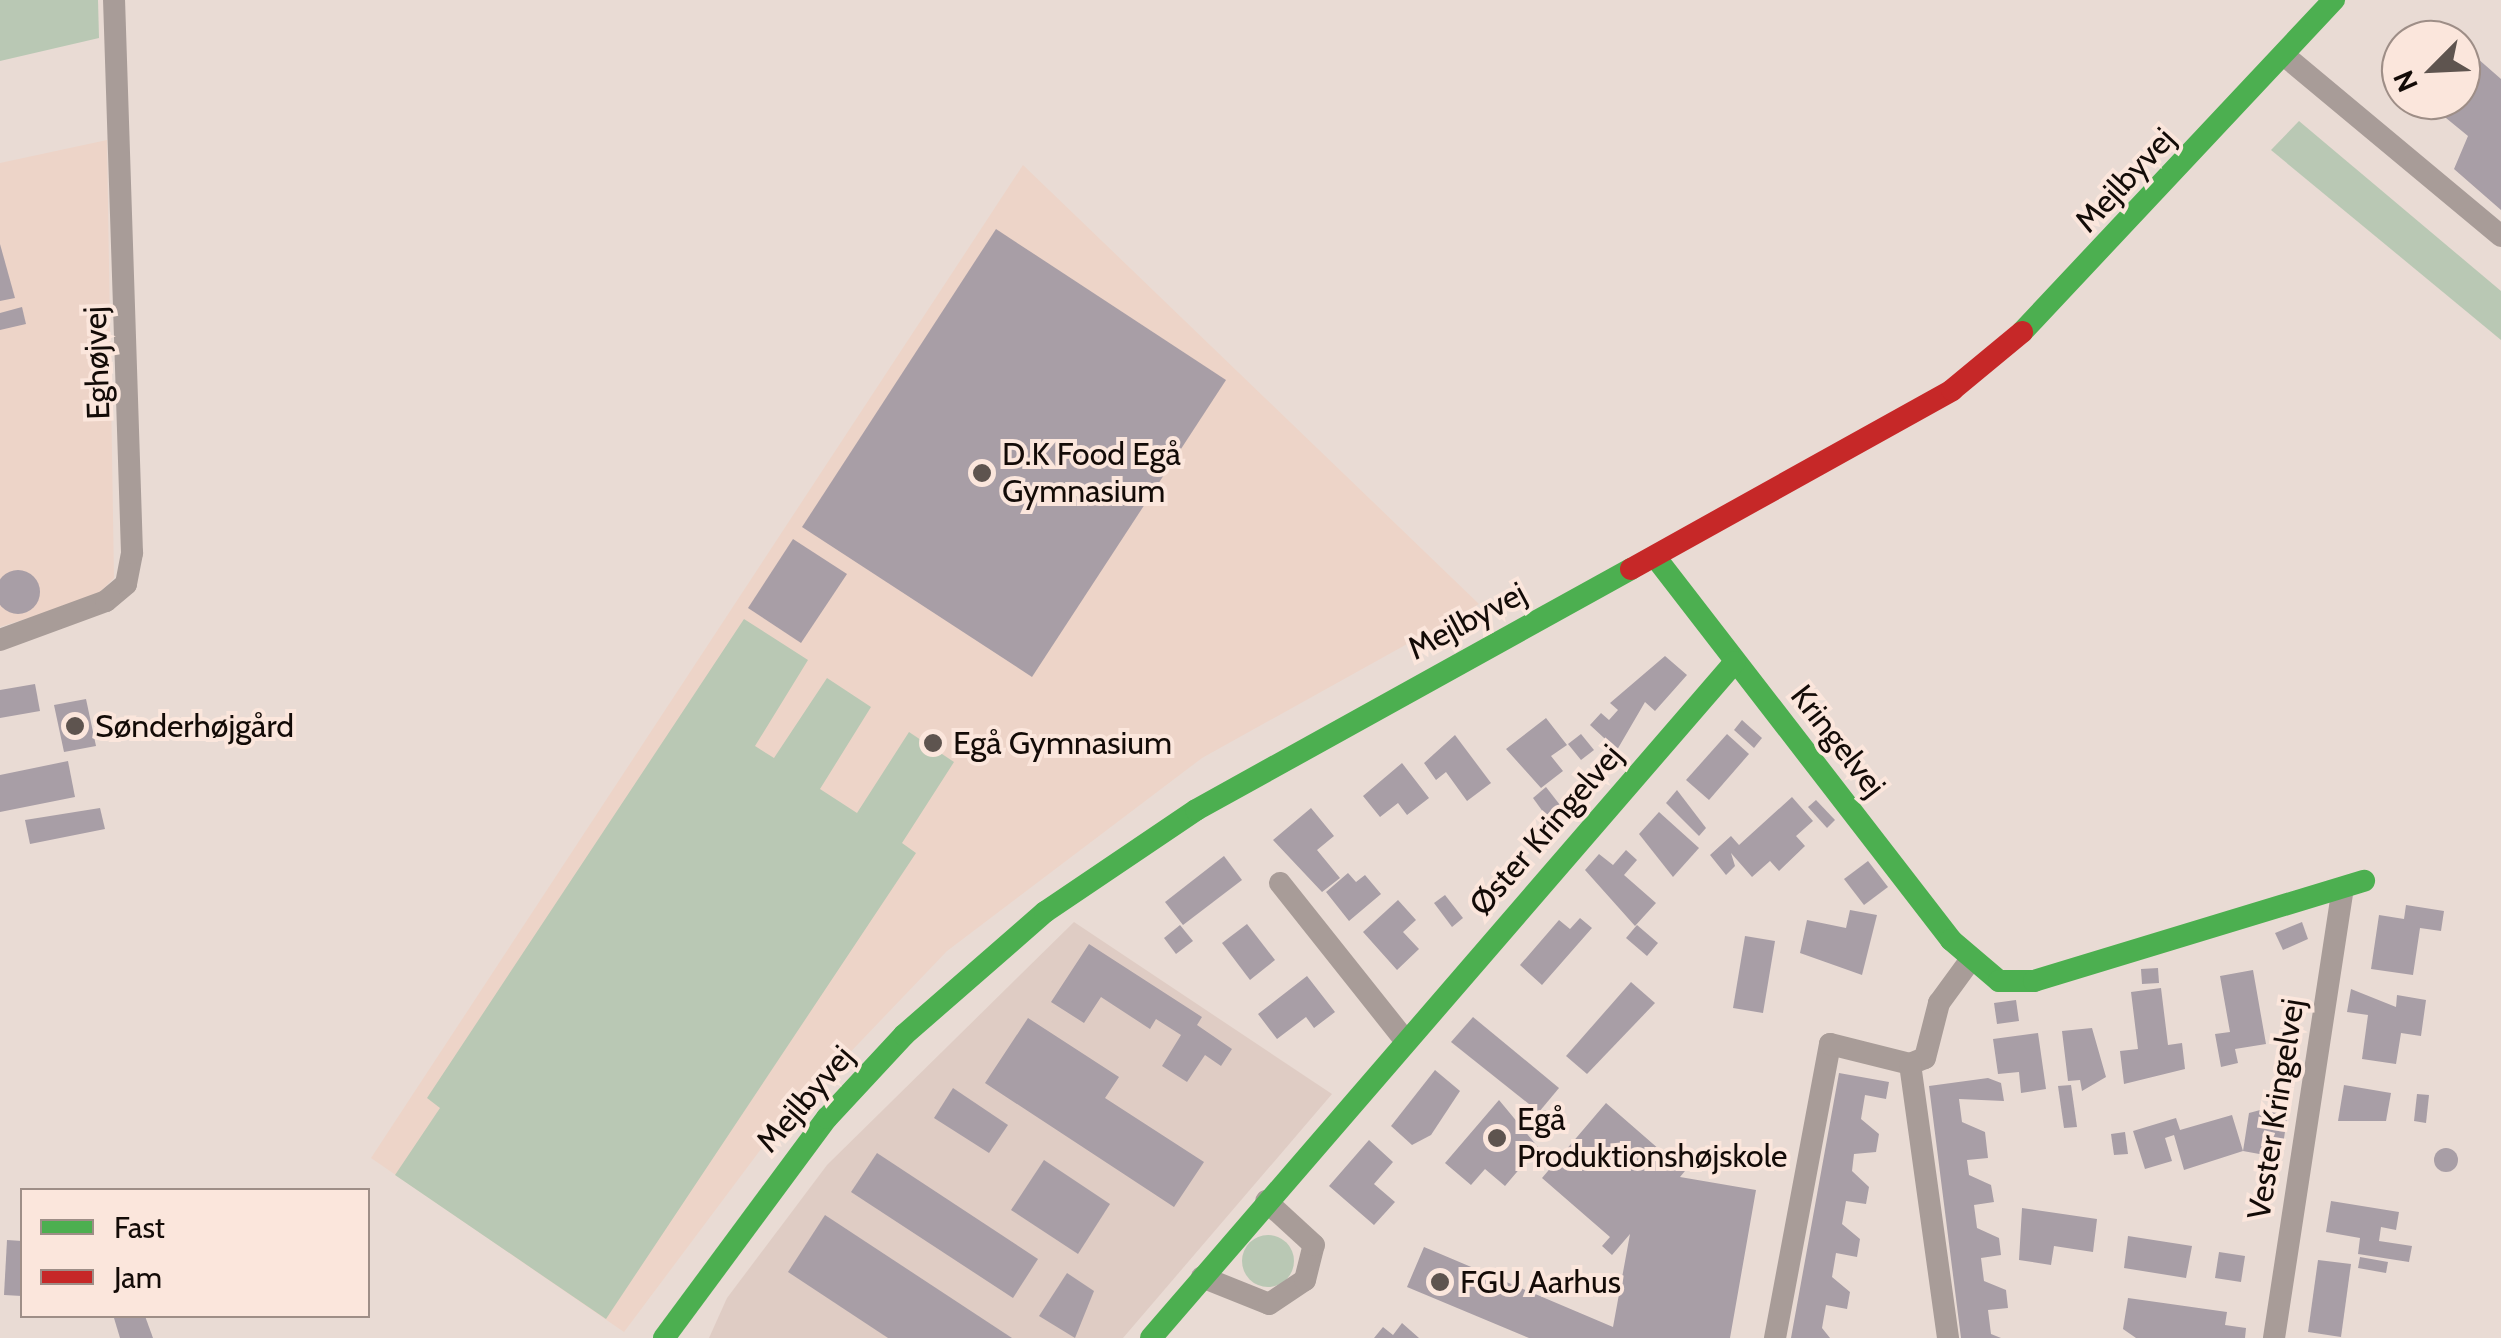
<!DOCTYPE html>
<html>
<head>
<meta charset="utf-8">
<style>
  body { margin:0 }
  #map { position:relative; width:2501px; height:1338px; overflow:hidden; background:#e9dbd4; font-family:Cabin,sans-serif }
  div>[style] { position:absolute }
  .built>* { inset:0; background:#edd4c8 }
  .industrial>* { inset:0; background:#dfccc4 }
  .green>* { inset:0; background:#b9c8b4 }
  .round { border-radius:50% }
  .building>* { inset:0; background:#a89ea6 }
  .street>* { height:22px; margin:-11px; padding:0 11px; transform-origin:11px; border-radius:11px; background:#a89c98 }
  .fast>* { height:22px; margin:-11px; padding:0 11px; transform-origin:11px; border-radius:11px; background:#4caf50 }
  .jam>* { height:22px; margin:-11px; padding:0 11px; transform-origin:11px; border-radius:11px; background:#c62828 }
  .dots>* { width:28px; height:28px; translate:-50% -50%; box-sizing:border-box; border:5px solid #fbe6dc; border-radius:50% }
  span { translate:-50% -50%; white-space:nowrap; text-align:center; line-height:1.15; -webkit-text-stroke:8px #fbe6dc; paint-order:stroke }
  .street-label { font-size:32px; color:#130b07 }
  .poi-label { font-size:32px; color:#130b07 }
  .left { translate:0 -50%; text-align:left }
  .legend { position:absolute; left:20px; top:1188px; width:350px; height:130px; box-sizing:border-box; background:#fbe6dc; border:2px solid #9e8e87; margin:0; padding:12px 18px; list-style:none; font-size:30px; color:#130b07 }
  .legend li { display:flex; align-items:center; gap:20px; height:50px }
  .legend b { width:50px; border:2px solid #9e8e87 }
  .north { position:absolute; left:2381px; top:20px; width:100px; height:100px; box-sizing:border-box; background:#fbe6dc; border:2px solid #9e8e87; border-radius:50%; rotate:246deg; font-size:28px; font-weight:700; line-height:40px; text-align:center; color:#130b07 }
  .north::after { content:''; display:block; margin:auto; width:35px; height:45px; background:#5e544f; clip-path:polygon(50% 0,100% 100%,50% 72%,0 100%) }
</style>
</head>
<body>
<div id="map">
  <div class="built">
    <div style="clip-path:polygon(107px 140px,114px 578px,95px 597px,0 627px,0 163px)"></div>
    <div style="clip-path:polygon(1023px 165px,1479px 604px,1202px 758px,947px 951px,773px 1133px,624px 1332px,371px 1158px)"></div>
  </div>
  <div class="industrial">
    <div style="clip-path:polygon(1074px 922px,1332px 1094px,1123px 1338px,709px 1338px,727px 1298px,827px 1165px)"></div>
  </div>
  <div class="green">
    <div style="clip-path:polygon(0 0,98px 0,99px 38px,0 61px)"></div>
    <div style="clip-path:polygon(2299px 121px,2501px 291px,2501px 340px,2271px 150px)"></div>
    <div style="clip-path:polygon(744px 619px,808px 660px,755px 746px,774px 758px,827px 678px,871px 707px,820px 789px,857px 813px,909px 732px,954px 762px,902px 843px,916px 853px,606px 1319px,395px 1175px,440px 1108px,427px 1098px)"></div>
    <div class="round" style="left:1242px;top:1235px;width:52px;height:52px"></div>
  </div>
  <div class="building">
    <div style="clip-path:polygon(2477px 58px,2501px 79px,2501px 210px,2454px 169px,2468px 136px,2424px 100px,2461px 100px,2461px 77px)"></div>
    <div style="clip-path:polygon(996px 229px,1226px 380px,1032px 677px,802px 527px)"></div>
    <div style="clip-path:polygon(0 244px,15px 298px,0 301px)"></div>
    <div style="clip-path:polygon(22px 307px,26px 324px,0 330px,0 313px)"></div>
    <div style="clip-path:polygon(793px 539px,847px 574px,801px 643px,748px 608px)"></div>
    <div class="round" style="left:-4px;top:570px;width:44px;height:44px"></div>
    <div style="clip-path:polygon(1665px 656px,1687px 675px,1655px 711px,1645px 702px,1617px 750px,1590px 725px,1601px 713px,1609px 720px,1618px 710px,1610px 703px)"></div>
    <div style="clip-path:polygon(35px 684px,40px 711px,0 718px,0 690px)"></div>
    <div style="clip-path:polygon(86px 699px,96px 746px,64px 752px,54px 705px)"></div>
    <div style="clip-path:polygon(1546px 718px,1567px 745px,1551px 756px,1563px 771px,1541px 788px,1506px 749px)"></div>
    <div style="clip-path:polygon(1742px 720px,1762px 738px,1754px 748px,1734px 730px)"></div>
    <div style="clip-path:polygon(1581px 734px,1594px 750px,1581px 760px,1568px 744px)"></div>
    <div style="clip-path:polygon(1727px 734px,1749px 754px,1709px 800px,1686px 780px)"></div>
    <div style="clip-path:polygon(1455px 735px,1491px 783px,1467px 801px,1446px 772px,1436px 780px,1424px 763px)"></div>
    <div style="clip-path:polygon(68px 761px,75px 797px,0 812px,0 775px)"></div>
    <div style="clip-path:polygon(1402px 763px,1429px 798px,1407px 815px,1398px 803px,1380px 817px,1363px 796px)"></div>
    <div style="clip-path:polygon(1546px 787px,1560px 805px,1546px 816px,1533px 798px)"></div>
    <div style="clip-path:polygon(1677px 790px,1706px 828px,1699px 836px,1666px 803px)"></div>
    <div style="clip-path:polygon(1792px 797px,1813px 821px,1796px 836px,1805px 846px,1779px 871px,1770px 861px,1752px 877px,1731px 853px,1735px 866px,1726px 875px,1710px 855px,1731px 836px,1739px 845px)"></div>
    <div style="clip-path:polygon(1816px 800px,1835px 820px,1827px 828px,1808px 807px)"></div>
    <div style="clip-path:polygon(100px 808px,105px 829px,30px 844px,25px 820px)"></div>
    <div style="clip-path:polygon(1311px 808px,1334px 836px,1317px 850px,1340px 878px,1322px 892px,1273px 840px)"></div>
    <div style="clip-path:polygon(1659px 812px,1699px 848px,1673px 877px,1639px 834px)"></div>
    <div style="clip-path:polygon(1626px 850px,1637px 860px,1624px 875px,1656px 903px,1635px 926px,1585px 870px,1599px 854px,1613px 865px)"></div>
    <div style="clip-path:polygon(1224px 856px,1242px 880px,1183px 925px,1165px 902px)"></div>
    <div style="clip-path:polygon(1868px 861px,1888px 887px,1864px 905px,1844px 879px)"></div>
    <div style="clip-path:polygon(1348px 873px,1356px 882px,1365px 875px,1381px 894px,1349px 921px,1326px 892px)"></div>
    <div style="clip-path:polygon(1445px 895px,1463px 918px,1452px 927px,1434px 903px)"></div>
    <div style="clip-path:polygon(1398px 900px,1416px 920px,1403px 932px,1419px 949px,1397px 970px,1363px 932px)"></div>
    <div style="clip-path:polygon(2406px 905px,2444px 911px,2441px 931px,2420px 928px,2413px 975px,2371px 969px,2379px 915px,2404px 919px)"></div>
    <div style="clip-path:polygon(1850px 910px,1877px 915px,1862px 975px,1800px 953px,1807px 920px,1846px 928px)"></div>
    <div style="clip-path:polygon(1580px 918px,1592px 928px,1542px 985px,1520px 965px,1559px 920px,1570px 929px)"></div>
    <div style="clip-path:polygon(2302px 922px,2308px 939px,2283px 950px,2275px 933px)"></div>
    <div style="clip-path:polygon(1247px 924px,1275px 960px,1250px 980px,1222px 943px)"></div>
    <div style="clip-path:polygon(1180px 925px,1193px 941px,1176px 954px,1164px 938px)"></div>
    <div style="clip-path:polygon(1637px 925px,1658px 943px,1647px 956px,1626px 938px)"></div>
    <div style="clip-path:polygon(1745px 936px,1775px 941px,1763px 1013px,1733px 1008px)"></div>
    <div style="clip-path:polygon(1089px 944px,1202px 1017px,1197px 1025px,1232px 1049px,1221px 1066px,1205px 1055px,1187px 1082px,1162px 1066px,1181px 1035px,1156px 1019px,1150px 1029px,1101px 997px,1084px 1023px,1051px 1002px)"></div>
    <div style="clip-path:polygon(2158px 968px,2159px 983px,2142px 984px,2141px 969px)"></div>
    <div style="clip-path:polygon(2253px 970px,2266px 1044px,2235px 1049px,2238px 1063px,2221px 1067px,2215px 1034px,2230px 1032px,2220px 976px)"></div>
    <div style="clip-path:polygon(1307px 976px,1335px 1012px,1314px 1028px,1306px 1017px,1277px 1039px,1258px 1014px)"></div>
    <div style="clip-path:polygon(1631px 982px,1655px 1003px,1587px 1074px,1566px 1056px)"></div>
    <div style="clip-path:polygon(2161px 988px,2168px 1045px,2182px 1043px,2185px 1069px,2124px 1084px,2120px 1051px,2138px 1049px,2131px 992px)"></div>
    <div style="clip-path:polygon(2351px 989px,2396px 1007px,2397px 995px,2426px 1000px,2421px 1036px,2401px 1033px,2396px 1064px,2362px 1059px,2368px 1015px,2347px 1012px)"></div>
    <div style="clip-path:polygon(2016px 1000px,2019px 1021px,1997px 1024px,1994px 1003px)"></div>
    <div style="clip-path:polygon(1473px 1017px,1559px 1088px,1539px 1112px,1451px 1042px)"></div>
    <div style="clip-path:polygon(1028px 1018px,1119px 1077px,1105px 1098px,1204px 1162px,1174px 1207px,985px 1083px)"></div>
    <div style="clip-path:polygon(2092px 1028px,2106px 1077px,2082px 1091px,2080px 1080px,2068px 1081px,2062px 1031px)"></div>
    <div style="clip-path:polygon(2038px 1033px,2046px 1089px,2021px 1093px,2019px 1072px,1998px 1074px,1993px 1039px)"></div>
    <div style="clip-path:polygon(1435px 1070px,1460px 1091px,1431px 1135px,1412px 1145px,1391px 1126px)"></div>
    <div style="clip-path:polygon(1839px 1073px,1889px 1082px,1886px 1099px,1865px 1095px,1861px 1119px,1879px 1134px,1876px 1152px,1854px 1154px,1852px 1171px,1869px 1187px,1866px 1204px,1846px 1201px,1842px 1224px,1860px 1239px,1857px 1257px,1836px 1253px,1832px 1277px,1850px 1292px,1847px 1309px,1826px 1305px,1822px 1328px,1830px 1338px,1791px 1338px)"></div>
    <div style="clip-path:polygon(1988px 1078px,2001px 1083px,2004px 1101px,1959px 1099px,1962px 1122px,1985px 1132px,1988px 1158px,1967px 1160px,1969px 1175px,1991px 1185px,1994px 1202px,1974px 1205px,1977px 1228px,1999px 1238px,2001px 1255px,1981px 1258px,1984px 1281px,2006px 1290px,2008px 1308px,1988px 1310px,1991px 1334px,2001px 1338px,1961px 1338px,1929px 1086px)"></div>
    <div style="clip-path:polygon(2071px 1085px,2077px 1127px,2064px 1128px,2058px 1086px)"></div>
    <div style="clip-path:polygon(2344px 1085px,2391px 1093px,2386px 1121px,2338px 1121px)"></div>
    <div style="clip-path:polygon(953px 1088px,1008px 1125px,989px 1153px,934px 1118px)"></div>
    <div style="clip-path:polygon(2417px 1094px,2429px 1095px,2426px 1123px,2414px 1121px)"></div>
    <div style="clip-path:polygon(1499px 1100px,1538px 1147px,1505px 1186px,1485px 1169px,1471px 1185px,1445px 1163px)"></div>
    <div style="clip-path:polygon(1606px 1103px,1668px 1157px,1678px 1145px,1694px 1160px,1680px 1177px,1756px 1190px,1730px 1338px,1529px 1338px,1407px 1287px,1424px 1247px,1613px 1327px,1630px 1234px,1612px 1255px,1602px 1246px,1610px 1237px,1542px 1178px)"></div>
    <div style="clip-path:polygon(2264px 1109px,2288px 1112px,2281px 1158px,2243px 1151px,2184px 1170px,2174px 1135px,2165px 1138px,2172px 1161px,2145px 1169px,2133px 1131px,2176px 1118px,2180px 1130px,2232px 1115px,2243px 1151px,2249px 1113px)"></div>
    <div class="round" style="left:1529px;top:1110px;width:26px;height:26px"></div>
    <div style="clip-path:polygon(2125px 1132px,2128px 1154px,2114px 1155px,2111px 1134px)"></div>
    <div style="clip-path:polygon(1369px 1140px,1393px 1162px,1374px 1184px,1395px 1202px,1374px 1225px,1329px 1186px)"></div>
    <div class="round" style="left:2434px;top:1148px;width:24px;height:24px"></div>
    <div style="clip-path:polygon(877px 1153px,1038px 1259px,1013px 1298px,851px 1192px)"></div>
    <div style="clip-path:polygon(1044px 1160px,1110px 1204px,1078px 1254px,1011px 1210px)"></div>
    <div style="clip-path:polygon(2331px 1201px,2399px 1212px,2396px 1230px,2381px 1227px,2379px 1241px,2412px 1246px,2409px 1262px,2358px 1254px,2360px 1238px,2326px 1232px)"></div>
    <div style="clip-path:polygon(2022px 1208px,2097px 1219px,2093px 1252px,2054px 1246px,2051px 1265px,2019px 1260px)"></div>
    <div style="clip-path:polygon(825px 1215px,1012px 1338px,888px 1338px,788px 1272px)"></div>
    <div style="clip-path:polygon(2128px 1236px,2192px 1246px,2186px 1278px,2124px 1268px)"></div>
    <div style="clip-path:polygon(7px 1240px,22px 1241px,22px 1296px,4px 1295px)"></div>
    <div style="clip-path:polygon(2219px 1252px,2245px 1256px,2241px 1282px,2215px 1278px)"></div>
    <div style="clip-path:polygon(2360px 1257px,2388px 1262px,2386px 1273px,2358px 1268px)"></div>
    <div style="clip-path:polygon(2318px 1260px,2351px 1264px,2341px 1337px,2308px 1332px)"></div>
    <div style="clip-path:polygon(1067px 1273px,1094px 1291px,1075px 1338px,1039px 1316px)"></div>
    <div style="clip-path:polygon(2128px 1298px,2227px 1312px,2225px 1325px,2246px 1328px,2245px 1338px,2136px 1338px,2123px 1329px)"></div>
    <div style="clip-path:polygon(123px 1316px,145px 1316px,153px 1338px,120px 1338px,114px 1318px)"></div>
    <div style="clip-path:polygon(1402px 1323px,1419px 1338px,1374px 1338px,1383px 1327px,1393px 1335px)"></div>
  </div>
  <div class="street">
    <div style="left:2285px;top:56px;width:281px;rotate:39.8deg"></div>
    <div style="left:0;top:640px;width:113px;rotate:-20.2deg"></div>
    <div style="left:106px;top:601px;width:26px;rotate:-40deg"></div>
    <div style="left:126px;top:584px;width:32px;rotate:-79deg"></div>
    <div style="left:132px;top:553px;width:553px;rotate:-91.86deg"></div>
    <div style="left:1280px;top:883px;width:201px;rotate:51.5deg"></div>
    <div style="left:1910px;top:1064px;width:16px;rotate:-22deg"></div>
    <div style="left:1925px;top:1058px;width:57px;rotate:-75.7deg"></div>
    <div style="left:1939px;top:1003px;width:51px;rotate:-53.8deg"></div>
    <div style="left:1202px;top:1277px;width:72px;rotate:21.9deg"></div>
    <div style="left:1269px;top:1304px;width:43px;rotate:-33.7deg"></div>
    <div style="left:1305px;top:1280px;width:36px;rotate:-76deg"></div>
    <div style="left:1314px;top:1245px;width:65px;rotate:-137.5deg"></div>
    <div style="left:1775px;top:1338px;width:299px;rotate:-79.4deg"></div>
    <div style="left:1830px;top:1044px;width:82px;rotate:14deg"></div>
    <div style="left:1910px;top:1064px;width:277px;rotate:82.1deg"></div>
    <div style="left:2274px;top:1338px;width:454px;rotate:-81.3deg"></div>
  </div>
  <div class="fast">
    <div style="left:2022px;top:332px;width:456px;rotate:-46.8deg"></div>
    <div style="left:1656px;top:558px;width:483px;rotate:52.3deg"></div>
    <div style="left:1951px;top:940px;width:63px;rotate:40.5deg"></div>
    <div style="left:1999px;top:981px;width:35px"></div>
    <div style="left:2034px;top:981px;width:345px;rotate:-16.9deg"></div>
    <div style="left:664px;top:1338px;width:274px;rotate:-53.5deg"></div>
    <div style="left:827px;top:1118px;width:113px;rotate:-47.1deg"></div>
    <div style="left:904px;top:1035px;width:187px;rotate:-41.1deg"></div>
    <div style="left:1045px;top:912px;width:182px;rotate:-34deg"></div>
    <div style="left:1196px;top:810px;width:497px;rotate:-29deg"></div>
    <div style="left:1151px;top:1338px;width:893px;rotate:-49.18deg"></div>
  </div>
  <div class="jam">
    <div style="left:1631px;top:569px;width:368px;rotate:-29.1deg"></div>
    <div style="left:1952px;top:390px;width:91px;rotate:-39.6deg"></div>
  </div>
  <div class="dots">
    <div style="left:982px;top:473px;background:#5e544f"></div>
    <div style="left:75px;top:726px;background:#5e544f"></div>
    <div style="left:933px;top:743px;background:#5e544f"></div>
    <div style="left:1497px;top:1138px;background:#5e544f"></div>
    <div style="left:1440px;top:1282px;background:#5e544f"></div>
  </div>
  <div class="street-label">
    <span style="left:2125px;top:180px;rotate:-47deg">Mejlbyvej</span>
    <span style="left:97px;top:363px;rotate:-92deg">Eghøjvej</span>
    <span style="left:1467px;top:621px;rotate:-28deg">Mejlbyvej</span>
    <span style="left:1838px;top:741px;rotate:52deg">Kringelvej</span>
    <span style="left:1546px;top:830px;rotate:-49deg">Øster Kringelvej</span>
    <span style="left:805px;top:1099px;rotate:-49deg">Mejlbyvej</span>
    <span style="left:2276px;top:1109px;rotate:-81deg">Vester Kringelvej</span>
  </div>
  <div class="poi-label">
    <span class="left" style="left:1002px;top:473px">D.K Food Egå<br>Gymnasium</span>
    <span class="left" style="left:95px;top:726px">Sønderhøjgård</span>
    <span class="left" style="left:953px;top:743px">Egå Gymnasium</span>
    <span class="left" style="left:1517px;top:1138px">Egå<br>Produktionshøjskole</span>
    <span class="left" style="left:1460px;top:1282px">FGU Aarhus</span>
  </div>
  <ul class="legend">
  <li><b style="height:12px;background:#4caf50"></b>Fast</li>
  <li><b style="height:12px;background:#c62828"></b>Jam</li>
  </ul>
  <div class="north">N</div>
</div>
</body>
</html>
